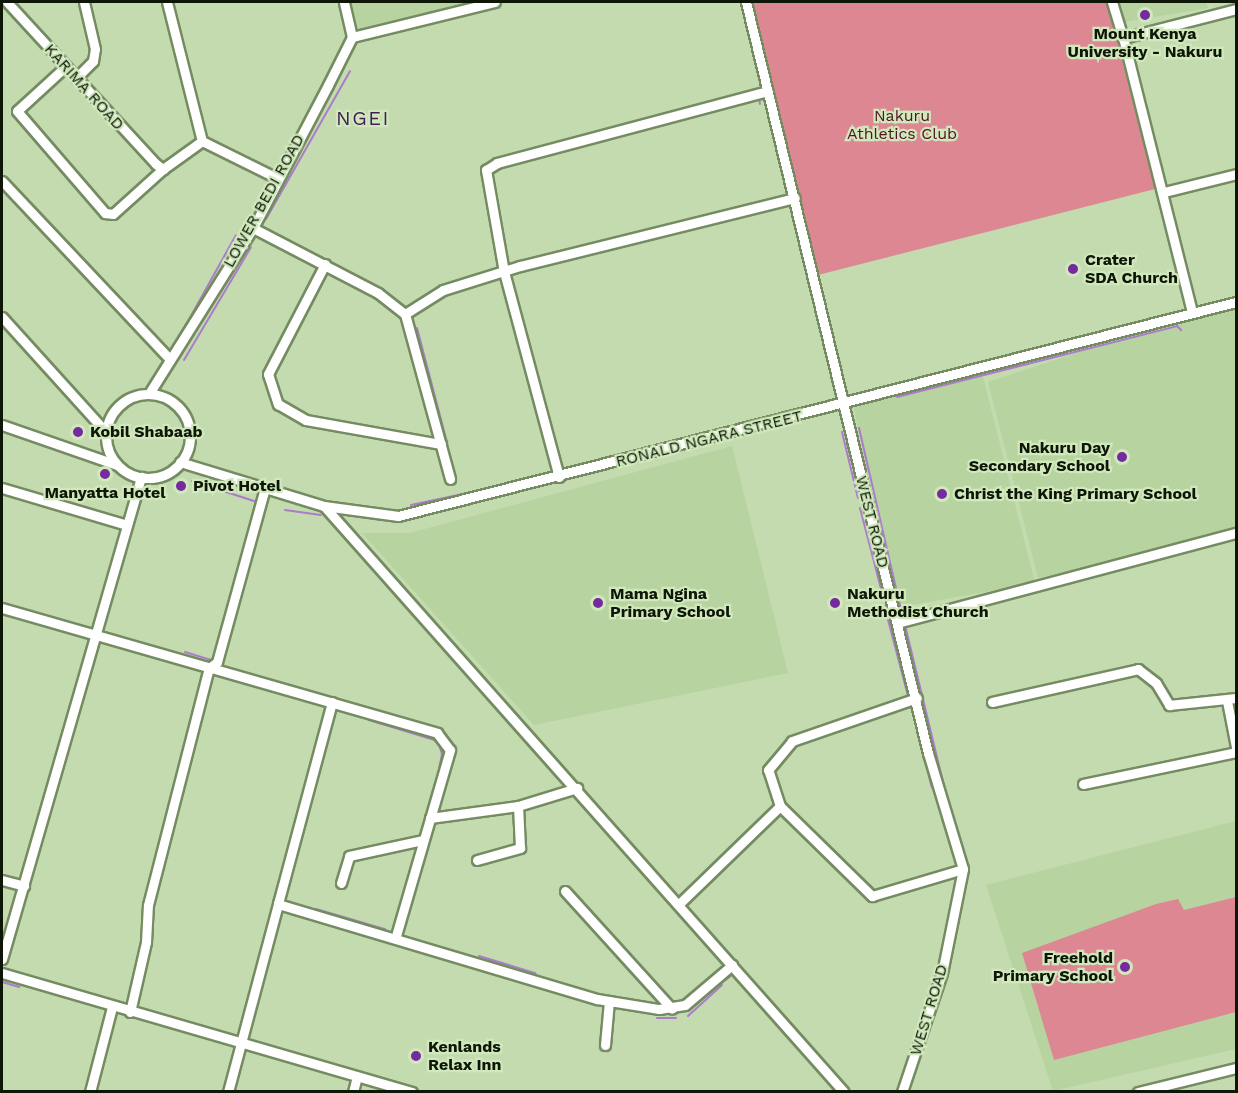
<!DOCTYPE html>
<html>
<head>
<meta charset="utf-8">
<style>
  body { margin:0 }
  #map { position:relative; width:1238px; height:1093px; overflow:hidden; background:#c3dbaf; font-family:"Work Sans",sans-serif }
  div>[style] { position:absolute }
  .built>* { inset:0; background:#b7d3a0 }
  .green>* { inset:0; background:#dd8793 }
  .stream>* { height:2px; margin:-1px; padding:0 1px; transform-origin:1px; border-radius:1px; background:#ac7bcc }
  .roads { filter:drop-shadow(2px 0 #758b62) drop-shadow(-2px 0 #758b62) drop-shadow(0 2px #758b62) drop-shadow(0 -2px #758b62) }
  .minor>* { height:9px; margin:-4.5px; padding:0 4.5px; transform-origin:4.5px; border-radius:4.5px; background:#fff }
  .minor>.ring { margin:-4.5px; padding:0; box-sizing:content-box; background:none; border:9px solid #fff; border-radius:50% }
  .dots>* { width:16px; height:16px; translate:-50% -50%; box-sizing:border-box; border:3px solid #d0e8bc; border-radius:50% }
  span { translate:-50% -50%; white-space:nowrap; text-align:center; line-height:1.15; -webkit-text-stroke:4.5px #d0e8bc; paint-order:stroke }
  .poi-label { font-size:16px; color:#0e1607; font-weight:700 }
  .left { translate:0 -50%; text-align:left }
  .right { translate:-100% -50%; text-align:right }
  .street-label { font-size:16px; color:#0e1607 }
  .park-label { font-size:16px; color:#521221 }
  .quarter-label { font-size:20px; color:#401d55; letter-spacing:1.5px }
  .frame { position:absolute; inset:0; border:3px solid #0e1607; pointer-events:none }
</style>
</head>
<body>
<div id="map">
  <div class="built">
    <div style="clip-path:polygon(346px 2px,485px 2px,355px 35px)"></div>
    <div style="clip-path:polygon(1120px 2px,1206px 2px,1208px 8px,1125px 22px)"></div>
    <div style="clip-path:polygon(1236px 301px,1236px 533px,1038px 578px,988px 382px)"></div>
    <div style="clip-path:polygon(981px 369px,1035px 583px,895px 608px,853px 404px)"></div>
    <div style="clip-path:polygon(732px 446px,788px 673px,534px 725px,362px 533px,410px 533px)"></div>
    <div style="clip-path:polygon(1236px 821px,1236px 1049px,1053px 1091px,986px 885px)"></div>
  </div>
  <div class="green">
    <div style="clip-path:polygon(741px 2px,1107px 2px,1155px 189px,814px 276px)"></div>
    <div style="clip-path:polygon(1236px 897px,1236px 1012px,1054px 1060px,1022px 953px,1156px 904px,1178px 899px,1184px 910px)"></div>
  </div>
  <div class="stream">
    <div style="left:37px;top:26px;width:24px;rotate:52deg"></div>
    <div style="left:1116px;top:30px;width:22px;rotate:74deg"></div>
    <div style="left:759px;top:98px;width:6px;rotate:81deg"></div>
    <div style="left:266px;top:219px;width:170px;rotate:-60.4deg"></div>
    <div style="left:417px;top:328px;width:118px;rotate:75.3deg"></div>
    <div style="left:177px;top:341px;width:121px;rotate:-60.9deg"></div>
    <div style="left:184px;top:360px;width:131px;rotate:-59.3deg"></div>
    <div style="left:897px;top:397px;width:289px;rotate:-14.2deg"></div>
    <div style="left:1177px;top:326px;width:6px;rotate:45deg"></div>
    <div style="left:803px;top:408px;width:22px;rotate:-16deg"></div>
    <div style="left:859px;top:428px;width:195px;rotate:77deg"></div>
    <div style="left:716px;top:430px;width:29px;rotate:-14deg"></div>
    <div style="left:842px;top:432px;width:68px;rotate:76.4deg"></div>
    <div style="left:562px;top:469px;width:147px;rotate:-14.1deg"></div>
    <div style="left:533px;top:477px;width:18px;rotate:-16deg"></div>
    <div style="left:192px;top:481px;width:68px;rotate:17.9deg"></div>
    <div style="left:411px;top:505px;width:72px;rotate:-12.1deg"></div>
    <div style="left:860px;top:508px;width:95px;rotate:75.4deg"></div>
    <div style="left:285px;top:510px;width:36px;rotate:8deg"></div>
    <div style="left:886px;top:612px;width:87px;rotate:75.3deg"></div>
    <div style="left:905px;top:625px;width:166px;rotate:76.4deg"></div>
    <div style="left:185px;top:652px;width:27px;rotate:17deg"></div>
    <div style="left:910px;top:703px;width:24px;rotate:73deg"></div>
    <div style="left:369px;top:720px;width:72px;rotate:16.9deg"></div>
    <div style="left:438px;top:741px;width:14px;rotate:73deg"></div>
    <div style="left:442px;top:754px;width:25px;rotate:101deg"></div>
    <div style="left:923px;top:752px;width:36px;rotate:76deg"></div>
    <div style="left:316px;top:909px;width:72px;rotate:16.2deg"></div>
    <div style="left:717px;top:955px;width:14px;rotate:54deg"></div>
    <div style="left:479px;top:956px;width:59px;rotate:16.9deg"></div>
    <div style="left:724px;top:981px;width:11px;rotate:-38deg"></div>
    <div style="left:733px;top:974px;width:10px;rotate:45deg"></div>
    <div style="left:2px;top:982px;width:18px;rotate:16deg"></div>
    <div style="left:751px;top:994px;width:21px;rotate:49deg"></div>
    <div style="left:688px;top:1016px;width:46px;rotate:-42.4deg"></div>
    <div style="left:657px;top:1018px;width:19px"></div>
    <div style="left:801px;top:1050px;width:48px;rotate:48.4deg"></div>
  </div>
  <div class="roads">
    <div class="minor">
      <div style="left:7px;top:2px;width:220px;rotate:47.4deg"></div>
      <div style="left:156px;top:164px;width:9px;rotate:36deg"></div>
      <div style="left:163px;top:169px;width:48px;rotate:-35.7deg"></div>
      <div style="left:167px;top:2px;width:143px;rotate:75.9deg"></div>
      <div style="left:202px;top:141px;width:84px;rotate:26.3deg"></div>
      <div style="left:746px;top:2px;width:773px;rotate:76.38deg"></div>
      <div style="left:928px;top:753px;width:121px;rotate:73.2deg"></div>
      <div style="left:963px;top:869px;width:106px;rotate:101.4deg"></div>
      <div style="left:942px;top:973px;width:126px;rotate:108.6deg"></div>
      <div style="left:1112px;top:2px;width:38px;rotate:73deg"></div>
      <div style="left:352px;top:37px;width:147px;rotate:-13.8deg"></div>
      <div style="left:65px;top:67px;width:65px;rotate:137.5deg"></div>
      <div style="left:17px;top:111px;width:135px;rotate:49.2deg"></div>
      <div style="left:105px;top:213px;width:8px;rotate:7deg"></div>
      <div style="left:113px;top:214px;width:67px;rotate:-42deg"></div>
      <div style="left:76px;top:78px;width:24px;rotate:-45deg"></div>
      <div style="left:93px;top:61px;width:12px;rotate:-81deg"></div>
      <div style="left:95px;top:49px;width:48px;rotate:-103.2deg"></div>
      <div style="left:2px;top:181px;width:245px;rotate:46.7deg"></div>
      <div style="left:1164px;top:192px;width:74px;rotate:-14deg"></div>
      <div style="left:253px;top:228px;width:141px;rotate:27.5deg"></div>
      <div style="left:378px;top:293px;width:34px;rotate:38deg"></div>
      <div style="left:405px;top:314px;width:171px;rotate:74.7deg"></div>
      <div style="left:325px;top:264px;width:124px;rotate:117.4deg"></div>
      <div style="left:268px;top:374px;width:32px;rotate:72deg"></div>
      <div style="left:278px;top:404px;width:32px;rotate:30deg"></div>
      <div style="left:306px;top:420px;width:137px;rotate:10.1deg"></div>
      <div style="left:1192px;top:312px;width:283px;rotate:-104.1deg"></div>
      <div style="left:1123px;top:38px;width:117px;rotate:-14.4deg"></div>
      <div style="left:405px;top:314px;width:45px;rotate:-32.3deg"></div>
      <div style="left:443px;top:290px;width:81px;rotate:-17.3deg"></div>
      <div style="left:520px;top:266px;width:283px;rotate:-13.9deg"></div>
      <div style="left:2px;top:317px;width:155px;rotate:47.9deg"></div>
      <div style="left:150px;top:392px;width:194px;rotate:-57.9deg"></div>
      <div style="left:253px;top:228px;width:161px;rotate:-62.3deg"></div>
      <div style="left:328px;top:85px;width:54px;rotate:-63.4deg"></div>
      <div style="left:352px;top:37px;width:36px;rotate:-103deg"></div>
      <div class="ring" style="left:106px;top:394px;width:75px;height:75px"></div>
      <div style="left:2px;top:425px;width:122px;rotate:19.2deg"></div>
      <div style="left:180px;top:462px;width:151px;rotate:17deg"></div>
      <div style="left:324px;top:506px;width:75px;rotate:7.7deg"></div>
      <div style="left:398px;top:516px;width:865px;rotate:-14.33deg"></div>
      <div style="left:559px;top:477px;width:212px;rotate:-105deg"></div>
      <div style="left:504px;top:272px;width:104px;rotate:-100deg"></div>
      <div style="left:486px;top:170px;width:13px;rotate:-32deg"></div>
      <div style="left:497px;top:163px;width:280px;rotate:-14.9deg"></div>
      <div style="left:2px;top:488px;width:130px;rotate:16.5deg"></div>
      <div style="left:324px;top:506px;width:783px;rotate:48.42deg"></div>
      <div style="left:2px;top:608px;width:453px;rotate:16deg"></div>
      <div style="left:437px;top:733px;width:21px;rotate:53deg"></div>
      <div style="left:450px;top:750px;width:194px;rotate:106.2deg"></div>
      <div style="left:897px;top:623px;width:351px;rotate:-14.9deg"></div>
      <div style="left:1227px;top:701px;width:47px;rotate:78.9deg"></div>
      <div style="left:332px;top:702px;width:209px;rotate:105deg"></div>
      <div style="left:278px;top:904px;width:333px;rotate:16.6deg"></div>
      <div style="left:597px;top:999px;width:63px;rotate:9.2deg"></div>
      <div style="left:659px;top:1009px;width:26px;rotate:-9deg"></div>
      <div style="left:685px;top:1005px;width:62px;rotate:-40.4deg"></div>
      <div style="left:992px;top:702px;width:150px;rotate:-12.7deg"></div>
      <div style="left:1138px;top:669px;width:23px;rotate:38deg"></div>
      <div style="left:1156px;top:683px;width:26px;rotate:59deg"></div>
      <div style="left:1169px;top:705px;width:67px;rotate:-6deg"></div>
      <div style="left:1083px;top:784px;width:156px;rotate:-11.8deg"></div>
      <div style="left:780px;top:806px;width:38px;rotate:-108deg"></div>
      <div style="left:768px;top:770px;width:38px;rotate:-50deg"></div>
      <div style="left:792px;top:741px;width:132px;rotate:-19deg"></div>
      <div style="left:430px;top:818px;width:89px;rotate:-7.8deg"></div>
      <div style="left:518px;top:806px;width:62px;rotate:-17deg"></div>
      <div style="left:477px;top:860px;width:45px;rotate:-15.6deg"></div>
      <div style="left:520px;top:848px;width:42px;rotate:-92.7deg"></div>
      <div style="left:2px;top:880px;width:23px;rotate:15deg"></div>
      <div style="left:341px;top:883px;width:28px;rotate:-73deg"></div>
      <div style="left:349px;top:856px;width:76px;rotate:-12.2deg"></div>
      <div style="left:565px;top:891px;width:159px;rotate:47.8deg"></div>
      <div style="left:680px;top:903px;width:139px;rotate:-44.1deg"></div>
      <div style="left:780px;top:806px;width:129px;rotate:44.4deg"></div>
      <div style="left:872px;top:896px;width:95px;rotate:-16.5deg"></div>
      <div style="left:2px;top:959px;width:502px;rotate:-73.91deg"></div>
      <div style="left:2px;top:973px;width:427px;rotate:16.2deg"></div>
      <div style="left:130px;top:1012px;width:72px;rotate:-77.1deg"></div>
      <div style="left:146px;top:942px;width:37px;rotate:-87deg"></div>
      <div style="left:148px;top:905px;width:245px;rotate:-75.6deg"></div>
      <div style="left:209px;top:668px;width:10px;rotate:-37deg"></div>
      <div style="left:217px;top:662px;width:180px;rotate:-74.6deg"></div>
      <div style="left:605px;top:1045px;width:44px;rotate:-84.8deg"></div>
      <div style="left:90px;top:1092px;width:88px;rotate:-75.5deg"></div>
      <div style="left:228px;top:1092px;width:195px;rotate:-75.1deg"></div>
      <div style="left:353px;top:1092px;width:16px;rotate:-76deg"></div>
      <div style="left:1138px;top:1092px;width:101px;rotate:-13.8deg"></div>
    </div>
  </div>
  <div class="dots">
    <div style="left:1145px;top:15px;background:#752a9d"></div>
    <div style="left:1073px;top:269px;background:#752a9d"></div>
    <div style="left:78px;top:432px;background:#752a9d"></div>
    <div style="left:1122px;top:457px;background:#752a9d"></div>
    <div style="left:105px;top:474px;background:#752a9d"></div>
    <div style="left:181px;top:486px;background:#752a9d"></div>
    <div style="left:942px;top:494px;background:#752a9d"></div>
    <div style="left:598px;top:603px;background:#752a9d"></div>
    <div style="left:835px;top:603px;background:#752a9d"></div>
    <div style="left:1125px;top:967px;background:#752a9d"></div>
    <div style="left:416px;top:1056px;background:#752a9d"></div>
  </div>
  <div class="poi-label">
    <span style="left:1145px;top:43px">Mount Kenya<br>University - Nakuru</span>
    <span class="left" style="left:1085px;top:269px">Crater<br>SDA Church</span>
    <span class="left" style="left:90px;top:432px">Kobil Shabaab</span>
    <span class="right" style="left:1110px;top:457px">Nakuru Day<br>Secondary School</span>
    <span class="left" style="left:193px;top:486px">Pivot Hotel</span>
    <span style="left:105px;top:493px">Manyatta Hotel</span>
    <span class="left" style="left:954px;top:494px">Christ the King Primary School</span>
    <span class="left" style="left:610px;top:603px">Mama Ngina<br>Primary School</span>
    <span class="left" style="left:847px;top:603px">Nakuru<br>Methodist Church</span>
    <span class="right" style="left:1113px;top:967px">Freehold<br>Primary School</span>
    <span class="left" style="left:428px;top:1056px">Kenlands<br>Relax Inn</span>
  </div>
  <div class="street-label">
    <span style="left:84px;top:87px;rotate:48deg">KARIMA ROAD</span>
    <span style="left:264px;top:201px;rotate:-61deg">LOWER BEDI ROAD</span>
    <span style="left:709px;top:439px;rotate:-14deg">RONALD NGARA STREET</span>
    <span style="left:872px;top:522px;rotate:76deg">WEST ROAD</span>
    <span style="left:929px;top:1010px;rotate:-73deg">WEST ROAD</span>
  </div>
  <div class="park-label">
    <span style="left:902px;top:125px">Nakuru<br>Athletics Club</span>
  </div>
  <div class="quarter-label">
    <span style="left:363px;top:118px">NGEI</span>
  </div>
  <div class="frame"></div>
</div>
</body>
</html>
